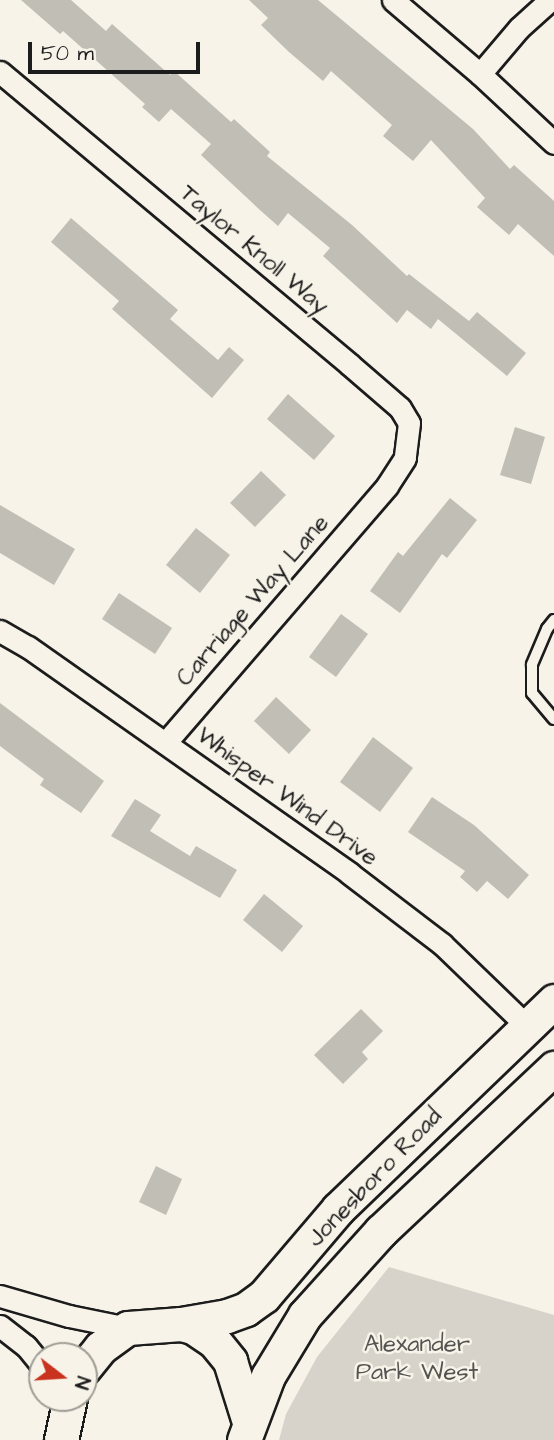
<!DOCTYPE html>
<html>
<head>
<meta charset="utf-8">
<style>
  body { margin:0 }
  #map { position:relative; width:554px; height:1440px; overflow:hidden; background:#f7f3e8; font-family:"Architects Daughter",sans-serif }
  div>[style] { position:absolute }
  .green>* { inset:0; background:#d7d3cb }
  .building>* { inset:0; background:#c0beb5 }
  .roads { filter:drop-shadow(2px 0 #1c1c1c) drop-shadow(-2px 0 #1c1c1c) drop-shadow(0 2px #1c1c1c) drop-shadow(0 -2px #1c1c1c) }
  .service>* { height:10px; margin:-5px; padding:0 5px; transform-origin:5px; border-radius:5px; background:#f7f3e8 }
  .minor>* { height:21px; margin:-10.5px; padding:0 10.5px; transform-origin:10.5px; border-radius:10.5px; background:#f7f3e8 }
  .primary>* { height:33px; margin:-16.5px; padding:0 16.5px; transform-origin:16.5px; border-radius:16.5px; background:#f7f3e8 }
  span { translate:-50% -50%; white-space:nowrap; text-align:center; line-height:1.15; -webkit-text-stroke:5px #f7f3e8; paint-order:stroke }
  .street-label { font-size:24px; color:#1c1c1c }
  .park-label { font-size:24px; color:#545351 }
  .north { position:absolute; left:28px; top:1342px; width:70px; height:70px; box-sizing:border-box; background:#f7f3e8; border:2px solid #9f9d96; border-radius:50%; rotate:107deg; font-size:19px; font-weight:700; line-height:28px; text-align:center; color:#1c1c1c }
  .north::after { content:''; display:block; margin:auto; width:24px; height:32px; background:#c8321e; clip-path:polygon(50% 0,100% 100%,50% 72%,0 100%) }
  .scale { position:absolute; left:28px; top:42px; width:172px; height:32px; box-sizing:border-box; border:4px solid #1c1c1c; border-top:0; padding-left:9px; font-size:21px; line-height:24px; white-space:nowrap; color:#1c1c1c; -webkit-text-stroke:5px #f7f3e8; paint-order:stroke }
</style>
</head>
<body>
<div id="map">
  <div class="green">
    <div style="clip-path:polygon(389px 1267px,554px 1315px,554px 1440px,279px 1440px,286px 1414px,317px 1357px)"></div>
  </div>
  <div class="building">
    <div style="clip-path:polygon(21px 0,71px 0,106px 31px,112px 24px,170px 75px,174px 71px,231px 122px,234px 119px,270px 152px,267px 156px,352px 225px,407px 276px,409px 274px,469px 321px,477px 312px,526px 353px,507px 376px,438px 319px,431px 329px,407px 310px,397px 323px,323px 256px,330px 248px,288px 213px,278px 226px,261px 211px,201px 155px,211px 144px,171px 109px,159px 122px,142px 107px,145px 104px,63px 31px,60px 34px)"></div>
    <div style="clip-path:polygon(249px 0,318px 0,473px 129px,510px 169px,514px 165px,554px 201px,554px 256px,518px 224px,509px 235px,477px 207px,485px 198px,431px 140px,413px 161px,383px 136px,392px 125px,331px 71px,323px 81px,289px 52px,261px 25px,268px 18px)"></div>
    <div style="clip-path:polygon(71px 218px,178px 310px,170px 319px,218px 360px,229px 347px,244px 360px,212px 398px,112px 309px,119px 301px,51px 242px)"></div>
    <div style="clip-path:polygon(288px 394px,335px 436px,314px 460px,267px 419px)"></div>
    <div style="clip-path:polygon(515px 427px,545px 437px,531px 484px,500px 475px)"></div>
    <div style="clip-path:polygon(261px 471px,286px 495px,255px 527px,230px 503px)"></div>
    <div style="clip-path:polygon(450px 498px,477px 520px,447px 558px,442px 554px,400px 613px,370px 591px,398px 552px,403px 556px)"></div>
    <div style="clip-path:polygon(0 505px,75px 549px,54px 585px,0 553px)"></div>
    <div style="clip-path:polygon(196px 528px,230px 555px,200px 593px,166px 565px)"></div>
    <div style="clip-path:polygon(119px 593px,172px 628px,155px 654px,102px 619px)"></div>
    <div style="clip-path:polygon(341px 614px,368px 634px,336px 677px,309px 657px)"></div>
    <div style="clip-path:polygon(276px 697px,311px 730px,289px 754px,254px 721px)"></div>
    <div style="clip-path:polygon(0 703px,104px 781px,81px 813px,40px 785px,44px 779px,0 746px)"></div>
    <div style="clip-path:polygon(373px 737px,413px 768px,380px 812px,340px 782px)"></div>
    <div style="clip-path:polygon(432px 797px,474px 825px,529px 875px,508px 899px,487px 881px,477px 892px,460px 877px,465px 871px,408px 832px)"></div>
    <div style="clip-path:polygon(135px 799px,161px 815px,150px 831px,190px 856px,196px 846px,237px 870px,220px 898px,111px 836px)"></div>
    <div style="clip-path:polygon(264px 894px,303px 926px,282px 952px,243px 920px)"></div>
    <div style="clip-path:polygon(361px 1009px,383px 1031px,362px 1052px,368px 1059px,343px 1084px,314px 1055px)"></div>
    <div style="clip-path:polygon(156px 1166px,182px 1179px,166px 1215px,139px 1202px)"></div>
  </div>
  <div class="roads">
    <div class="service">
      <div style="left:554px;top:620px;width:11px;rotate:128deg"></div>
      <div style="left:547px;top:629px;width:39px;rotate:113deg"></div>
      <div style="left:532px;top:665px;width:28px;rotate:90deg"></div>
      <div style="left:532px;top:693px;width:34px;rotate:50deg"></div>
    </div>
    <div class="minor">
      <div style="left:393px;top:0;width:114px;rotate:40.4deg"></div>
      <div style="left:480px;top:74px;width:101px;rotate:43deg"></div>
      <div style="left:0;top:72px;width:455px;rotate:39.9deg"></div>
      <div style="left:349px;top:364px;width:67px;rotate:40.8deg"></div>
      <div style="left:400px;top:408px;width:17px;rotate:59deg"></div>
      <div style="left:409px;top:423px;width:35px;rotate:97deg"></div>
      <div style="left:405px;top:458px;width:33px;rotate:123deg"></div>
      <div style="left:387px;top:486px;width:338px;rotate:130.8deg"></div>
      <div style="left:480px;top:74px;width:60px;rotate:-49.7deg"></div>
      <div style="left:519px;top:28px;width:42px;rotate:-42.1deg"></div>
      <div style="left:0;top:631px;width:32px;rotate:30deg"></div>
      <div style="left:28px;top:647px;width:393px;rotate:35.1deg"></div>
      <div style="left:349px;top:873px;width:117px;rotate:37.4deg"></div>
      <div style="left:442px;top:944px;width:118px;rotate:44deg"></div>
      <div style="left:0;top:1296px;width:72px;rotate:16.2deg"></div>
      <div style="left:69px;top:1316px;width:60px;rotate:11.5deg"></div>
      <div style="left:0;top:1326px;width:33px;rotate:38deg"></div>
      <div style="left:26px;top:1346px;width:26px;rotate:51deg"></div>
    </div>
    <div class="primary">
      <div style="left:181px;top:1324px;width:47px;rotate:-9.9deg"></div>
      <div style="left:227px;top:1316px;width:20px;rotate:-20deg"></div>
      <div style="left:246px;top:1309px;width:22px;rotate:-36deg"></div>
      <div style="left:264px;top:1296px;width:114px;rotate:-49.6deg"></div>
      <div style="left:338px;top:1209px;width:300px;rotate:-43.9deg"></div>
      <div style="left:84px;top:1368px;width:26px;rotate:-51deg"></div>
      <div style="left:100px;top:1348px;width:34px;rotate:-36deg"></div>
      <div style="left:128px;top:1328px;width:53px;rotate:-4.3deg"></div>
      <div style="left:181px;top:1324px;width:12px;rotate:14deg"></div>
      <div style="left:193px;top:1327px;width:25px;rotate:34deg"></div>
      <div style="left:214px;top:1341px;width:26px;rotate:51deg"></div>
      <div style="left:230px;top:1361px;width:64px;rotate:72.7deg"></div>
      <div style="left:61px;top:1440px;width:43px;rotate:-77.9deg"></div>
      <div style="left:244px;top:1440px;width:68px;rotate:-69.4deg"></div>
      <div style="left:268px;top:1376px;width:71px;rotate:-58.8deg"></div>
      <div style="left:305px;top:1315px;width:113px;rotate:-47.9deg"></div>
      <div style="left:381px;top:1231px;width:238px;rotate:-43.3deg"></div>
    </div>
  </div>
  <div class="street-label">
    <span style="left:254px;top:250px;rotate:40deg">Taylor Knoll Way</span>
    <span style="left:253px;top:601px;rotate:-49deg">Carriage Way Lane</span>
    <span style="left:287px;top:797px;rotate:36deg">Whisper Wind Drive</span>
    <span style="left:375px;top:1178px;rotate:-46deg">Jonesboro Road</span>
  </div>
  <div class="park-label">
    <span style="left:417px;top:1359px">Alexander<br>Park West</span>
  </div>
  <div class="north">N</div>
  <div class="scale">50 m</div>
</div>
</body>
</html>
